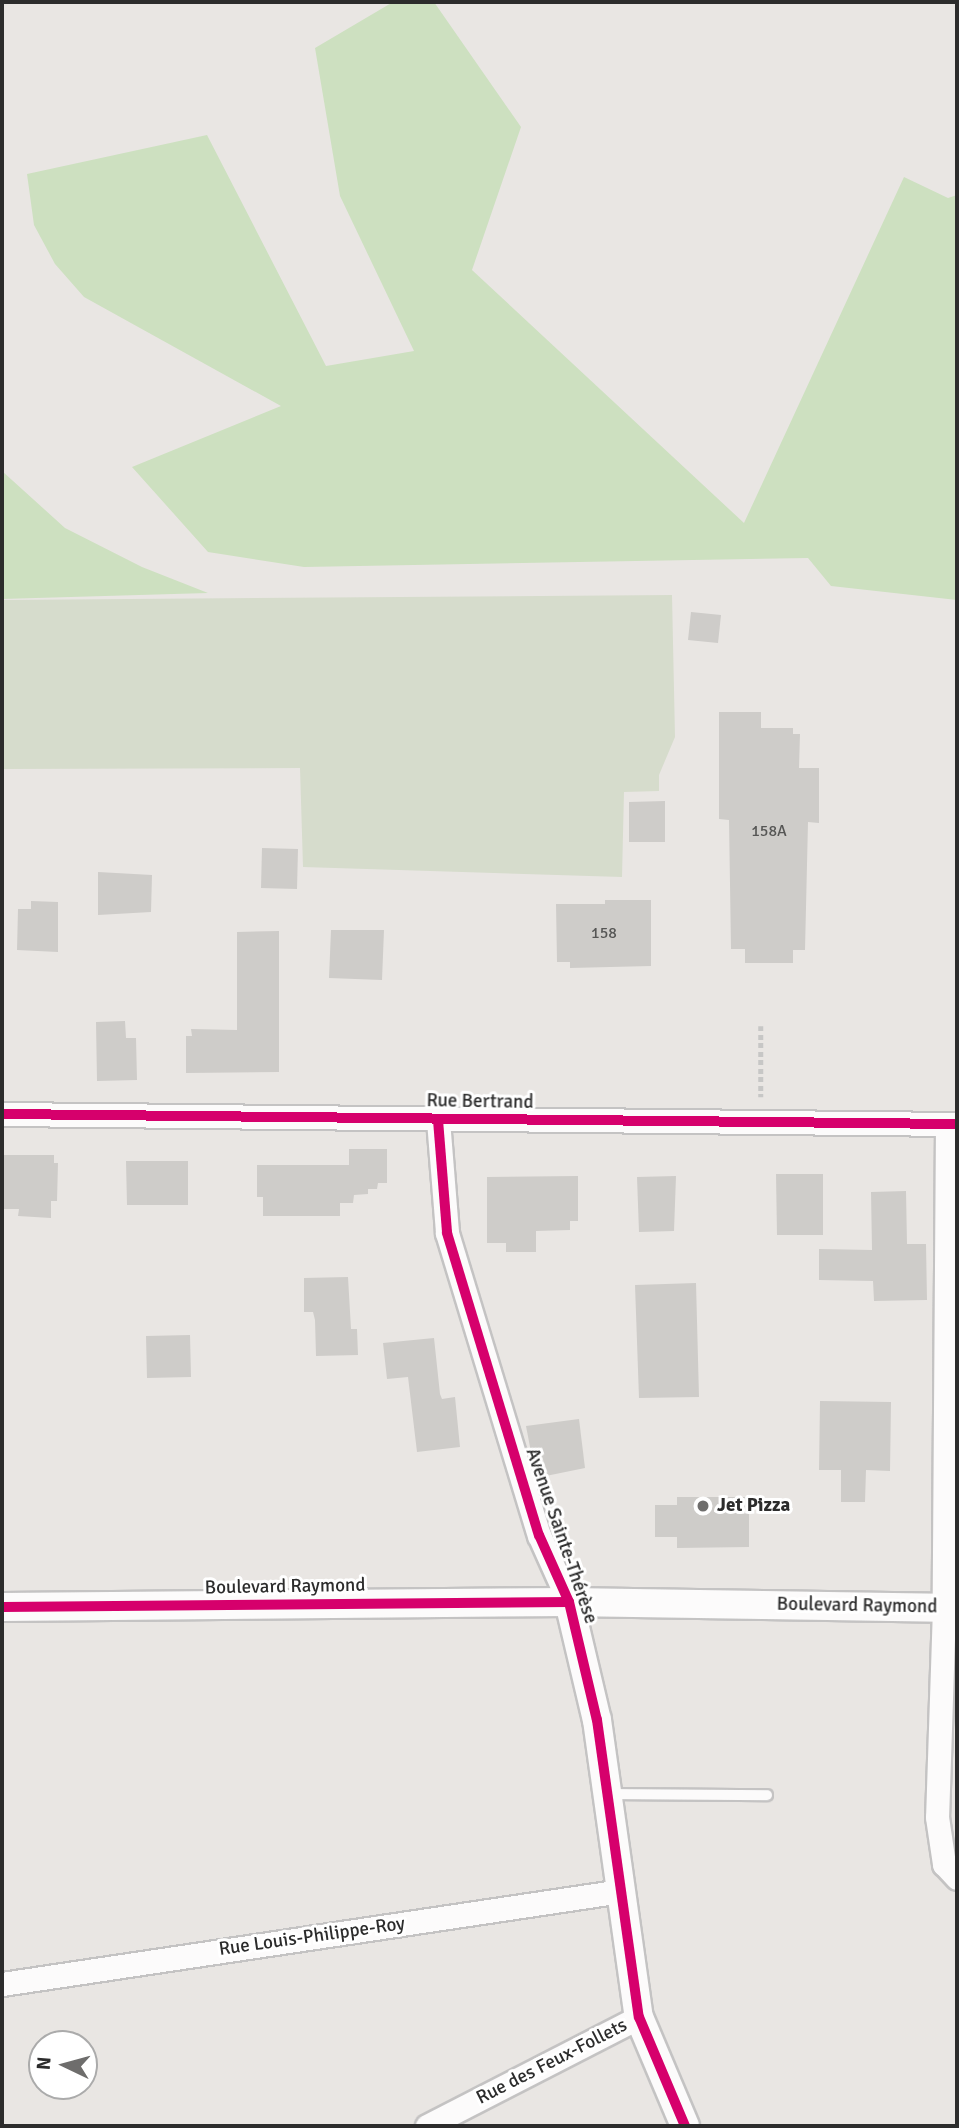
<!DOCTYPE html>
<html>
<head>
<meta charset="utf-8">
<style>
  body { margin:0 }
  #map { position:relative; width:959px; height:2128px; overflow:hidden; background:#e9e6e3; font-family:Signika,sans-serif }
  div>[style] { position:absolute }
  .green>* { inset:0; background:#cde0c0 }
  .cemetery>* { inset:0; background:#d6dccc }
  .building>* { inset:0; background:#ceccc9 }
  .path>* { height:4.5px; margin-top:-2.25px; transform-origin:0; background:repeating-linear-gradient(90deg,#c7c7c6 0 5px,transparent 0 8.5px) }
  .roads { filter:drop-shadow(2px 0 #c4c3c3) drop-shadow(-2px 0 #c4c3c3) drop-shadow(0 2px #c4c3c3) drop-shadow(0 -2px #c4c3c3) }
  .service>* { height:10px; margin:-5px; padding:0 5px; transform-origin:5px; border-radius:5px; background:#fcfbfb }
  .minor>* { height:23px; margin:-11.5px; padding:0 11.5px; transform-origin:11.5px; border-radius:11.5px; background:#fcfbfb }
  .tertiary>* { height:28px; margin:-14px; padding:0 14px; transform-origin:14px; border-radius:14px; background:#fcfbfb }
  .cycleway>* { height:10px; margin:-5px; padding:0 5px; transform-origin:5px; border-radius:5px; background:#d6006c }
  .dots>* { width:19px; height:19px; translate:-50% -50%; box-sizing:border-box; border:4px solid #fff; border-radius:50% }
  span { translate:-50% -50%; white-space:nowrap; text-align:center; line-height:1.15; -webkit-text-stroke:6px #fff; paint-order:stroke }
  .number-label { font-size:16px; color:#565655 }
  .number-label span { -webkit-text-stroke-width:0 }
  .street-label { font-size:19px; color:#2c2c2c }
  .poi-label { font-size:19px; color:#2c2c2c; font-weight:700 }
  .left { translate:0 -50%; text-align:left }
  .frame { position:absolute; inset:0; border:4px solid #2c2c2c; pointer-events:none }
  .north { position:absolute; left:28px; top:2030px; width:70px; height:70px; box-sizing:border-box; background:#fff; border:2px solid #ababab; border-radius:50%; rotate:275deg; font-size:19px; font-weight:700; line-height:28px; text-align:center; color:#2c2c2c }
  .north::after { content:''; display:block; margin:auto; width:24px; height:32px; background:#6e6d6c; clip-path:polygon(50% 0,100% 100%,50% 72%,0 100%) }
</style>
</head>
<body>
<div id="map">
  <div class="green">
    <div style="clip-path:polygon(393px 2px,434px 2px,521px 127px,472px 270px,744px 523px,904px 177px,948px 198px,957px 195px,957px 600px,831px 586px,808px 558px,304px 567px,208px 552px,132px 467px,281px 406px,84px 297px,55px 264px,34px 225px,27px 174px,207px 135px,326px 366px,414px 351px,340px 196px,315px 48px)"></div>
    <div style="clip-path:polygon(2px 471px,65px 528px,142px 567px,208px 593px,2px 599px)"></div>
  </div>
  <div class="cemetery">
    <div style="clip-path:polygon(672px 595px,675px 737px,659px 775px,659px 791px,624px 792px,622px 877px,303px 867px,300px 768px,2px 769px,2px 600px)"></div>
  </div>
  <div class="building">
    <div style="clip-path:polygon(691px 612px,721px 615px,718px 643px,688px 640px)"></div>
    <div style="clip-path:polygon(719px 712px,761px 712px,761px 728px,793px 728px,793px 734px,800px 734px,799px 768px,819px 768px,819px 823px,808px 822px,805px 950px,793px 950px,793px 963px,745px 963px,745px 949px,731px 949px,729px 820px,719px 819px)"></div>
    <div style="clip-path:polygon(665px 801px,665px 842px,629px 842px,629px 802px)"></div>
    <div style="clip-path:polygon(262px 848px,298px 849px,297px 889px,261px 888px)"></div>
    <div style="clip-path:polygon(98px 872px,152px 875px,151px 912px,98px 915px)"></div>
    <div style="clip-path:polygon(605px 900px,651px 900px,651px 966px,570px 968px,570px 962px,557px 962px,556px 904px,605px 904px)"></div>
    <div style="clip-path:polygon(31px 901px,58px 902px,58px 952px,17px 950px,18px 909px,31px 909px)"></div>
    <div style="clip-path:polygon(331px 930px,384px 930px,382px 980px,329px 978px)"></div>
    <div style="clip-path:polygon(279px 931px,279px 1072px,186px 1073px,186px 1036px,192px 1036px,191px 1029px,237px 1030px,237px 932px)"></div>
    <div style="clip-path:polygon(125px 1021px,126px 1038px,136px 1038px,137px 1080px,97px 1081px,96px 1022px)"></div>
    <div style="clip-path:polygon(349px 1149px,387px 1149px,387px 1183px,378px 1183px,377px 1189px,368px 1189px,368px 1194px,354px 1195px,353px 1203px,340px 1203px,340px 1216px,263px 1216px,263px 1197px,257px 1197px,257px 1165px,349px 1165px)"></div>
    <div style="clip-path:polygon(2px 1155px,54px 1155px,54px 1163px,58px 1163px,57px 1201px,51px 1201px,51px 1218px,18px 1216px,19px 1209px,2px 1209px)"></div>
    <div style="clip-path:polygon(126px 1161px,188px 1161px,188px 1205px,127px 1205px)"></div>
    <div style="clip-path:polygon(776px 1174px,823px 1174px,823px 1235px,777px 1235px)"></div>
    <div style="clip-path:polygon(578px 1176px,578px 1221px,570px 1221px,570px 1230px,536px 1231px,536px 1252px,506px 1252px,506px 1243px,487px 1243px,487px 1177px)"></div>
    <div style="clip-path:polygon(676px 1176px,674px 1231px,639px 1232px,637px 1177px)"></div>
    <div style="clip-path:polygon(906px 1191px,907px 1244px,926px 1244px,927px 1300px,874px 1301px,873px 1281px,819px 1280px,819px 1249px,872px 1250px,871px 1192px)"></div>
    <div style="clip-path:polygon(348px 1277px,351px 1329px,357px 1329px,358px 1355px,316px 1356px,315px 1320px,313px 1312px,304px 1312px,304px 1278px)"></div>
    <div style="clip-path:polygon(696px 1283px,699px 1397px,639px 1398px,635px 1285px)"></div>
    <div style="clip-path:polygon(190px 1335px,191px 1377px,147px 1378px,146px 1336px)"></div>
    <div style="clip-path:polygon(434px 1338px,440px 1394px,442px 1399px,455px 1397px,460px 1447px,417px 1452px,408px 1377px,387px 1379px,383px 1343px)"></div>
    <div style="clip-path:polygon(820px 1401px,891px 1402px,890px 1471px,866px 1470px,865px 1502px,841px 1502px,841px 1470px,819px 1470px)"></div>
    <div style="clip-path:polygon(579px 1419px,585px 1468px,536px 1478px,526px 1426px)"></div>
    <div style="clip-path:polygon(677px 1497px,749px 1497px,749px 1547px,677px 1548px,677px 1537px,655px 1537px,655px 1505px,677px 1505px)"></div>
  </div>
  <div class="path">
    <div style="left:761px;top:1026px;width:71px;rotate:90deg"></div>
  </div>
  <div class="roads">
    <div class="service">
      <div style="left:610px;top:1794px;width:157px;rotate:0.4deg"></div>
    </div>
    <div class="minor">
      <div style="left:2px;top:1114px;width:955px;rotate:0.6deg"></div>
      <div style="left:438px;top:1120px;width:113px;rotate:85.4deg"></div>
      <div style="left:447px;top:1233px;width:316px;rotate:73.1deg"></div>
      <div style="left:539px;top:1535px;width:73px;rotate:65.9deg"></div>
      <div style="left:947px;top:1124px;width:484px;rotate:90.4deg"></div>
      <div style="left:944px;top:1608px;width:209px;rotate:91.9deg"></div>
      <div style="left:937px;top:1817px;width:48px;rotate:81.5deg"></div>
      <div style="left:944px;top:1864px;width:19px;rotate:47deg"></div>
      <div style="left:2px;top:1984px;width:626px;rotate:-8.54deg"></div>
      <div style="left:427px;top:2126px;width:238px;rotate:-27.2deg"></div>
    </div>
    <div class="tertiary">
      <div style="left:569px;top:1602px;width:121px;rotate:76.7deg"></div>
      <div style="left:597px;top:1720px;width:300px;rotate:82deg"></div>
      <div style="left:639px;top:2017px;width:118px;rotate:67.1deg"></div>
      <div style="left:2px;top:1607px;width:567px;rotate:-0.51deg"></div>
      <div style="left:569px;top:1602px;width:388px;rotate:0.9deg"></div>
    </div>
  </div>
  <div class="cycleway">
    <div style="left:2px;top:1114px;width:955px;rotate:0.6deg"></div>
    <div style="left:438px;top:1120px;width:113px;rotate:85.4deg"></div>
    <div style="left:447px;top:1233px;width:316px;rotate:73.1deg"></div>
    <div style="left:539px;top:1535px;width:73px;rotate:65.9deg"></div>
    <div style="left:569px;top:1602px;width:121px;rotate:76.7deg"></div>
    <div style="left:597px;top:1720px;width:300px;rotate:82deg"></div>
    <div style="left:639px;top:2017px;width:118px;rotate:67.1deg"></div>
    <div style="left:2px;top:1607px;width:567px;rotate:-0.51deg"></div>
  </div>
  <div class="dots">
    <div style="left:703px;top:1506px;background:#6e6d6c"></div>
  </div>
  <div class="number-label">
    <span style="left:769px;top:831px">158A</span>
    <span style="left:604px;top:933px">158</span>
  </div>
  <div class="street-label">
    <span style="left:480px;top:1102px;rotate:1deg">Rue Bertrand</span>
    <span style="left:561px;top:1536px;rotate:71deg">Avenue Sainte-Thérèse</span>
    <span style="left:285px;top:1587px;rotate:-1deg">Boulevard Raymond</span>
    <span style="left:857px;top:1606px;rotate:1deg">Boulevard Raymond</span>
    <span style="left:312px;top:1937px;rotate:-8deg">Rue Louis-Philippe-Roy</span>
    <span style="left:552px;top:2062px;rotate:-27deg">Rue des Feux-Follets</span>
  </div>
  <div class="poi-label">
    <span class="left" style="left:717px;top:1506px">Jet Pizza</span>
  </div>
  <div class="frame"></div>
  <div class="north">N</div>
</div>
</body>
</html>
